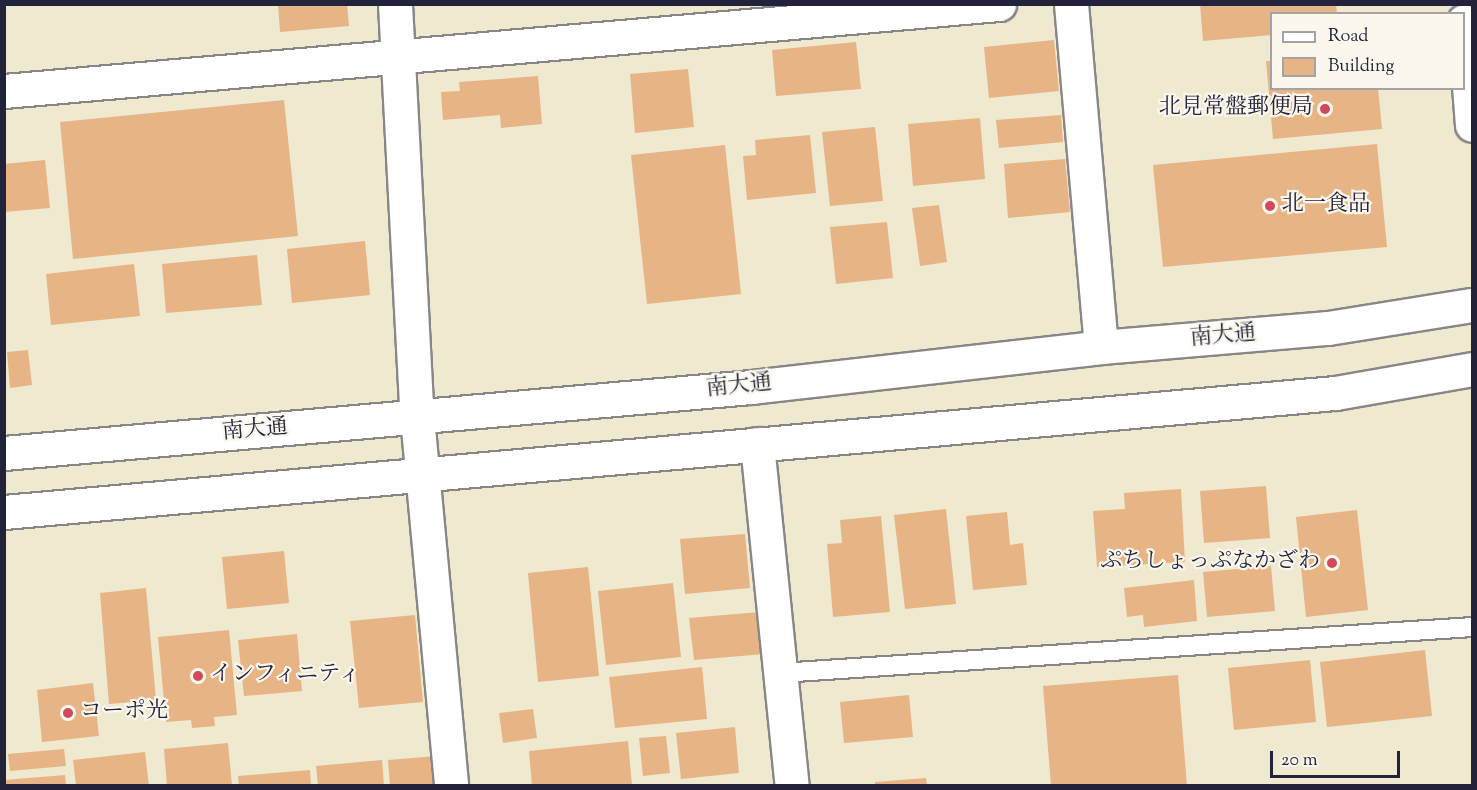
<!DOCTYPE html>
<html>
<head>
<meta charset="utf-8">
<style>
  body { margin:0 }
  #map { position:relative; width:1477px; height:790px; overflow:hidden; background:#efe9d0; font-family:"Sorts Mill Goudy","Noto Serif JP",serif }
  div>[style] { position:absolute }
  .building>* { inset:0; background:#e7b485 }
  .roads { filter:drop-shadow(2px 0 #888686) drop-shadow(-2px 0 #888686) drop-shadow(0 2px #888686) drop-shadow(0 -2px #888686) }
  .lane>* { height:18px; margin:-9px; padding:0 9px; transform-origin:9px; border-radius:9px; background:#fff }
  .street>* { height:33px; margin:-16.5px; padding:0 16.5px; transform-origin:16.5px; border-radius:16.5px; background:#fff }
  .secondary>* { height:33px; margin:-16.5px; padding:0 16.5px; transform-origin:16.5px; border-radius:16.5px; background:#fff }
  .dots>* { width:16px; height:16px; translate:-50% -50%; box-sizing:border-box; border:3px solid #fbf7ec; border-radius:50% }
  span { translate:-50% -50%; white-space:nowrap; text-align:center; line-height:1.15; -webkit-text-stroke:4.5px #fbf7ec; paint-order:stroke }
  .poi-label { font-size:22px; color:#22223b }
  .right { translate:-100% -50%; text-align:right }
  .left { translate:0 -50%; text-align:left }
  .street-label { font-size:22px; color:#22223b }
  .frame { position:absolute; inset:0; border:6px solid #22223b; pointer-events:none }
  .legend { position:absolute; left:1270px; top:12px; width:195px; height:78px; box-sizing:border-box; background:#fbf7ec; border:2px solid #a4a2a5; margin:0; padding:8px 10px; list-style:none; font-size:18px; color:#22223b }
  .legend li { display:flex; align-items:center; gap:12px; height:30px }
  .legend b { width:30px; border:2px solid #a4a2a5 }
  .scale { position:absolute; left:1270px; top:751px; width:130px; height:27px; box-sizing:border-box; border:3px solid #22223b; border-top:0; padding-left:8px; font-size:18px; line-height:21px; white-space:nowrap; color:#22223b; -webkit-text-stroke:4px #fbf7ec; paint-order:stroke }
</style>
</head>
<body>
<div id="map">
  <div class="building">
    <div style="clip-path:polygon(278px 4px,347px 4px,349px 26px,280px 32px)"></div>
    <div style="clip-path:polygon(1200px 4px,1336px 4px,1337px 14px,1272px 14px,1272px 35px,1203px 41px)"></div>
    <div style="clip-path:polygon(1054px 40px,1059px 91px,989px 98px,984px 47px)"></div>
    <div style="clip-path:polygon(856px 42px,861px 89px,776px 96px,772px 50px)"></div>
    <div style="clip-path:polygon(1266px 61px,1272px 61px,1272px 88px,1378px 88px,1382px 129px,1273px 139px)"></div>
    <div style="clip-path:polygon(688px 69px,694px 127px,635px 133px,630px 74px)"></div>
    <div style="clip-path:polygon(538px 76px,542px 124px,501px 128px,500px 115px,443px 120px,441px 92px,460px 91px,459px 82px)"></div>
    <div style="clip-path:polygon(284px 100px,298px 236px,73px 259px,60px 122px)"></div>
    <div style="clip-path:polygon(1061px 115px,1063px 142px,999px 148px,996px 120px)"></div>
    <div style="clip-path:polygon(980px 118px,985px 179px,913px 186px,908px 124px)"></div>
    <div style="clip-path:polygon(875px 127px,883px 201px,830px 206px,822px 132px)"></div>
    <div style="clip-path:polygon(810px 135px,816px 193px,747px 200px,743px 156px,756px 155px,755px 140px)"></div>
    <div style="clip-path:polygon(1377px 144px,1387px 247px,1163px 267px,1153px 165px)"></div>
    <div style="clip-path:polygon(725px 145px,741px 294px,647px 304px,631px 155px)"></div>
    <div style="clip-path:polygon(1065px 159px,1070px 212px,1008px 218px,1004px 164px)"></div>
    <div style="clip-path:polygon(45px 160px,50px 208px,4px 212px,4px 164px)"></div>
    <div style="clip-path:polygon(939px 205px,947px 262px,920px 266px,912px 208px)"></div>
    <div style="clip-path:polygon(887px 222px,893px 278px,836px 284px,830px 227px)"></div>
    <div style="clip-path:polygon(365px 241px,370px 295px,292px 303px,287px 249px)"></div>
    <div style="clip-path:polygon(257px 255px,262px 305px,166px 313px,162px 264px)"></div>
    <div style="clip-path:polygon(134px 264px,140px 316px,51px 325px,46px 274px)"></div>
    <div style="clip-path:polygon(28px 350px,32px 385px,10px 388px,7px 352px)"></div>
    <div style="clip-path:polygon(1266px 486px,1270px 538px,1204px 543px,1200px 491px)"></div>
    <div style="clip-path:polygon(1181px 489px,1185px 562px,1097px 567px,1093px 511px,1125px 509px,1124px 493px)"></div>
    <div style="clip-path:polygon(946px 509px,956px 604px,905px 609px,894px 515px)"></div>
    <div style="clip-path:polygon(1357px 510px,1368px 610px,1306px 617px,1296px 517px)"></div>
    <div style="clip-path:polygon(1007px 512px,1010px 545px,1023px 543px,1027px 585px,973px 590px,966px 516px)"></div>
    <div style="clip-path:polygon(881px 516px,890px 612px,833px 617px,827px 544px,842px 543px,840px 520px)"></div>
    <div style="clip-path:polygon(745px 534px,750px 588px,685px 594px,680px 539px)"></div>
    <div style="clip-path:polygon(284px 551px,289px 603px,227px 609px,222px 557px)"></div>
    <div style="clip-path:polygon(1271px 566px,1275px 611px,1207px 617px,1203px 572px)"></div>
    <div style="clip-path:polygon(588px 567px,599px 676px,538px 682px,528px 573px)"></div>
    <div style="clip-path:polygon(1194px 580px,1197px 621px,1144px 627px,1143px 615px,1127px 617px,1124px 588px)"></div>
    <div style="clip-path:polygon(673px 583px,681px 657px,606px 665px,598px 591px)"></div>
    <div style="clip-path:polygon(146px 588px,156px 700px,109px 704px,100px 593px)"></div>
    <div style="clip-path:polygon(759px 612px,764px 654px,694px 660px,689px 618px)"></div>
    <div style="clip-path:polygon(415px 615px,423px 702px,359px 708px,350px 621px)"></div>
    <div style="clip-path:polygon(229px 630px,237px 715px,214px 717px,215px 726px,192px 728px,191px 720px,166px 722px,158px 637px)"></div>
    <div style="clip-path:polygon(297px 634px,302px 691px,244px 696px,238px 640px)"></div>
    <div style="clip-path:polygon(1425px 650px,1432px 716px,1327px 727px,1320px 662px)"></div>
    <div style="clip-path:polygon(1310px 660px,1316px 722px,1234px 730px,1228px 668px)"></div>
    <div style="clip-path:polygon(702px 667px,707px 719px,615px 728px,609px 677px)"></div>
    <div style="clip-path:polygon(1178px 675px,1187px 786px,1051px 786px,1043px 686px)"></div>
    <div style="clip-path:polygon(93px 683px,99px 736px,42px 742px,37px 690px)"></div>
    <div style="clip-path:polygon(909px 695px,913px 737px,844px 743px,840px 702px)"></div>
    <div style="clip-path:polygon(533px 709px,537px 738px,503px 743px,499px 713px)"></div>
    <div style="clip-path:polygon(735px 727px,739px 773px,681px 779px,676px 733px)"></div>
    <div style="clip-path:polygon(666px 736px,670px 773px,643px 776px,639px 738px)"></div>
    <div style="clip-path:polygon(628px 741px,632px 786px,532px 786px,529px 751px)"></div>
    <div style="clip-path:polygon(228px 743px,232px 786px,167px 786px,164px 749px)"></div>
    <div style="clip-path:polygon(64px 749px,66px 766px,10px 771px,8px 754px)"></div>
    <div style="clip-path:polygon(145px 752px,149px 786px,76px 786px,73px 760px)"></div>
    <div style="clip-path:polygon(436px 756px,439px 786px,390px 786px,388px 760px)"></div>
    <div style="clip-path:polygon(382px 760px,384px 786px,318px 786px,316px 766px)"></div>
    <div style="clip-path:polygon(310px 770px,311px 786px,239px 786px,238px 776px)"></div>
    <div style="clip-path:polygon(65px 775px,66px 786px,4px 786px,4px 780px)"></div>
    <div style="clip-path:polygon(926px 778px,927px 786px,875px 786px,875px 782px)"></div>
  </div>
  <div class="roads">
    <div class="lane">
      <div style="left:780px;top:673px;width:694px;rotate:-3.8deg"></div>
    </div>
    <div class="street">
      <div style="left:395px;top:4px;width:414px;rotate:87deg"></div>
      <div style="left:417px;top:417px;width:371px;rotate:84.7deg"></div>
      <div style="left:1071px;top:4px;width:344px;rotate:85deg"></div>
      <div style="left:4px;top:91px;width:999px;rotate:-5deg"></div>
      <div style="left:757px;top:444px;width:344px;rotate:84.2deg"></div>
    </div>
    <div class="secondary">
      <div style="left:1464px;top:21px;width:104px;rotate:85.6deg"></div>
      <div style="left:4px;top:453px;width:750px;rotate:-5.05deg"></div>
      <div style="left:751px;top:387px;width:352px;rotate:-6.5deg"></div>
      <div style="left:1101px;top:347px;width:228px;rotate:-4.8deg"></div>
      <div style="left:1328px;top:328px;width:146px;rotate:-9.1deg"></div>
      <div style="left:4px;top:512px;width:1337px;rotate:-5.11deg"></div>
      <div style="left:1336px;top:393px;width:138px;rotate:-10deg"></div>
    </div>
  </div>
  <div class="dots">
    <div style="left:1325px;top:109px;background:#d1495b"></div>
    <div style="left:1270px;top:206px;background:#d1495b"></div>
    <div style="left:1332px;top:563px;background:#d1495b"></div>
    <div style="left:198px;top:676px;background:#d1495b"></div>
    <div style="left:68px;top:713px;background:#d1495b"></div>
  </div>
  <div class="poi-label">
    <span class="right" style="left:1313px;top:109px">北見常盤郵便局</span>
    <span class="left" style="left:1282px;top:206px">北一食品</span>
    <span class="right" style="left:1320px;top:563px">ぷちしょっぷなかざわ</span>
    <span class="left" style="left:210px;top:676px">インフィニティ</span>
    <span class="left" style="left:80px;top:713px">コーポ光</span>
  </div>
  <div class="street-label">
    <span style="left:1223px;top:337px;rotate:-5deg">南大通</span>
    <span style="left:739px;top:387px;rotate:-6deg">南大通</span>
    <span style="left:255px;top:431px;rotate:-5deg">南大通</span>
  </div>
  <div class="frame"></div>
  <ul class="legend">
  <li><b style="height:8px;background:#fff"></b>Road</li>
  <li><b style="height:16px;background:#e7b485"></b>Building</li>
  </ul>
  <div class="scale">20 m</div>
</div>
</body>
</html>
